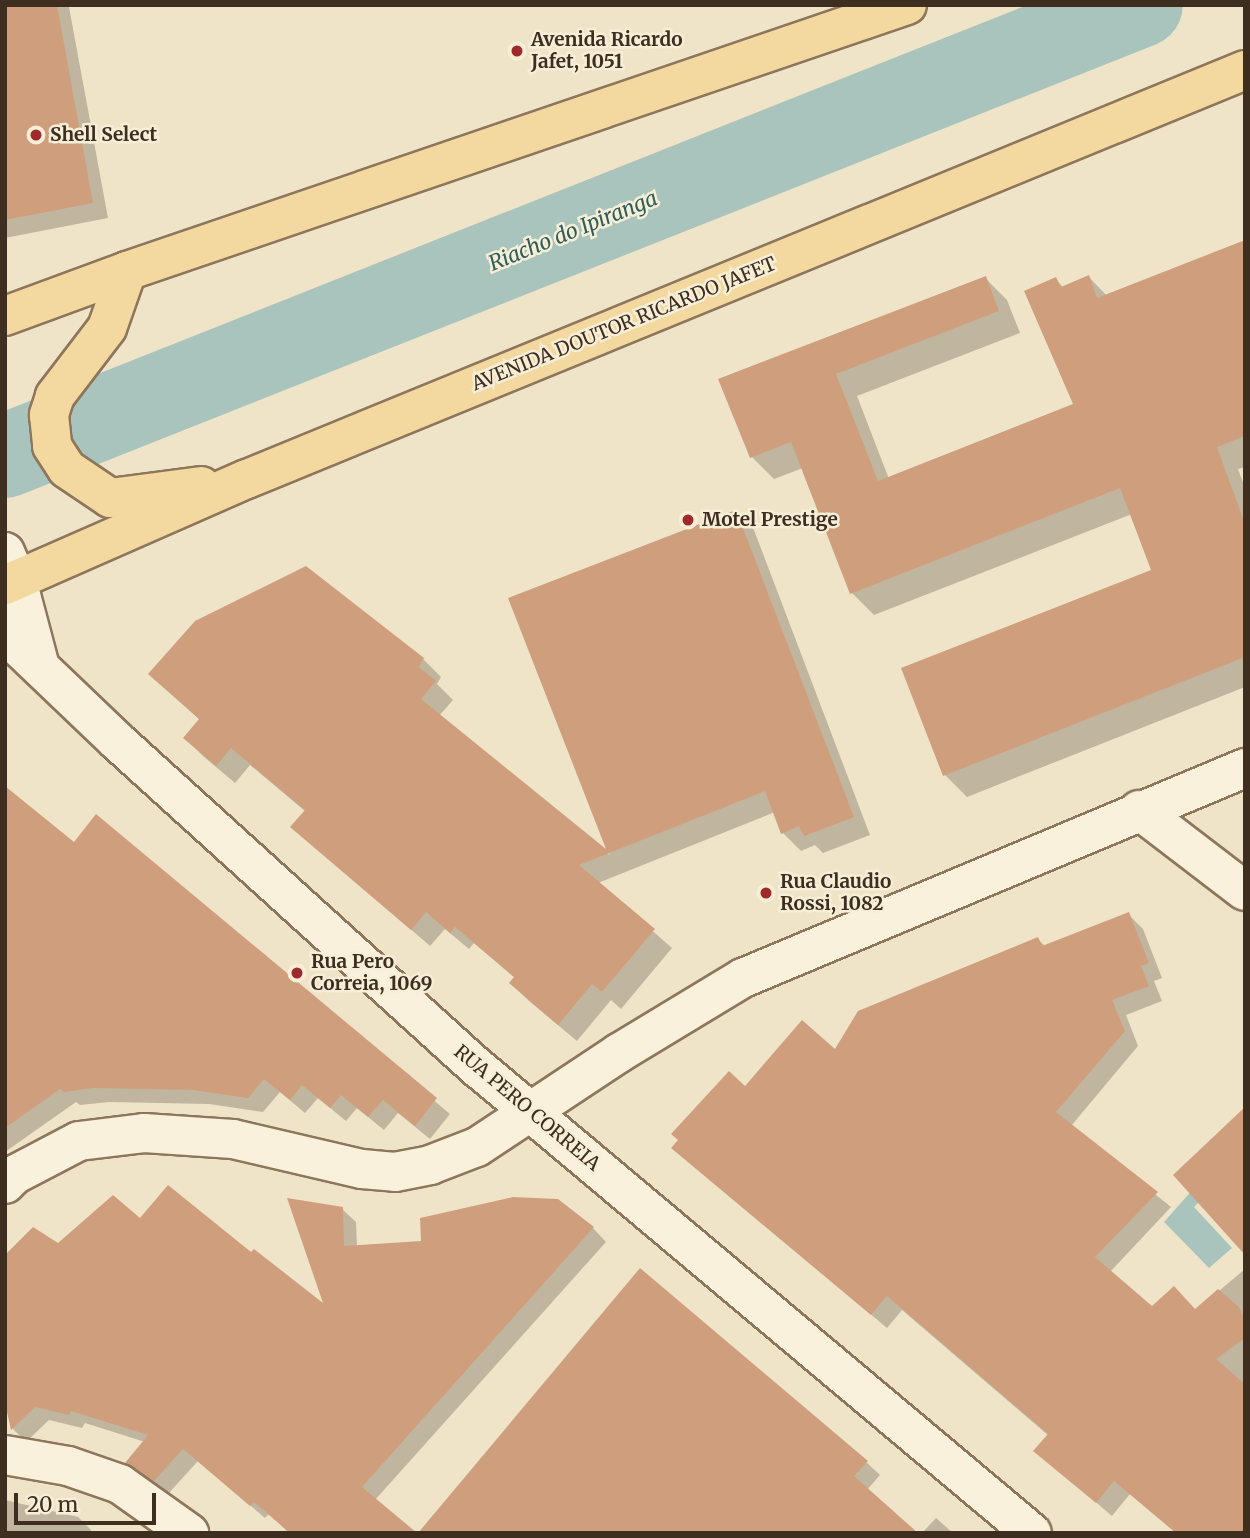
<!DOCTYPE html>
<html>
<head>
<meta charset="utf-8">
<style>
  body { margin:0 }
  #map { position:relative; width:1250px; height:1538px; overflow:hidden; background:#f0e4c8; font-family:Merriweather,serif }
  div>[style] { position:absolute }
  .water>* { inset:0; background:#a9c4bc }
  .shadow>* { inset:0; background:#0003 }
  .river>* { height:84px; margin:-42px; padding:0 42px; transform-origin:42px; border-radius:42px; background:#a9c4bc }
  .building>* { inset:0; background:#cf9f7d }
  .roads { filter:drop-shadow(2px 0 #8d765c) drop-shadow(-2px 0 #8d765c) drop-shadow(0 2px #8d765c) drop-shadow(0 -2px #8d765c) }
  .minor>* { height:38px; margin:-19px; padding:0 19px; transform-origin:19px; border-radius:19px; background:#faf1dc }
  .major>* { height:38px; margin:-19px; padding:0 19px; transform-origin:19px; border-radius:19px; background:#f3d9a0 }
  .dots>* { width:19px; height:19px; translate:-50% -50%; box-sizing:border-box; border:4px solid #f7eed8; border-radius:50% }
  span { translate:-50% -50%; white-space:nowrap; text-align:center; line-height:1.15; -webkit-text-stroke:5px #f7eed8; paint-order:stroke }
  .poi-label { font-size:19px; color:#3d2e20; font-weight:700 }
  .left { translate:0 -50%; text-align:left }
  .street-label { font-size:19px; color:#3d2e20 }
  .water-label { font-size:21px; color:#2f5d5a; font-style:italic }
  .frame { position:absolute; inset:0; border:7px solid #3d2e20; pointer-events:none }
  .scale { position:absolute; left:14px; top:1493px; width:142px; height:32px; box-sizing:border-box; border:4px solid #3d2e20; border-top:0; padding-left:9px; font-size:21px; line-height:24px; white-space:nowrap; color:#3d2e20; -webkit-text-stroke:5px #f7eed8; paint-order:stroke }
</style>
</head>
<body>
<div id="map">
  <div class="water">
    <div style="clip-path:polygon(1195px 1187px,1205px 1196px,1194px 1207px,1232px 1248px,1209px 1268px,1164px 1222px)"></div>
  </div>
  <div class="shadow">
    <div style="clip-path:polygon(5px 5px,79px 5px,69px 7px,108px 218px,5px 238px)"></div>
    <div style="clip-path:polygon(1245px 242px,1245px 467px,1238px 469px,1245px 488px,1245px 687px,967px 797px,945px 775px,1153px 571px,1132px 514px,874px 615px,852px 593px,803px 468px,774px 479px,752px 457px,720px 380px,985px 278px,1007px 300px,1020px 333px,857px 396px,889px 479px,1075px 405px,1055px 279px,1064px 288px,1089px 277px,1107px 296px)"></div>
    <div style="clip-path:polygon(736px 512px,754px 530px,870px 835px,823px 853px,815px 845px,801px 851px,783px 833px,775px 812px,598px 883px,672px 948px,621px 1009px,611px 1000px,577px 1041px,529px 1001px,511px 983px,515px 978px,474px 943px,469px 949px,445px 929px,430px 946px,293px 827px,306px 812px,250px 765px,235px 783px,203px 756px,185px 738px,200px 720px,151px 674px,423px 659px,441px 677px,437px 684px,453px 700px,439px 716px,610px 855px,510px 599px)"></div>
    <div style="clip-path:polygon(5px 788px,74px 844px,96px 816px,450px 1114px,430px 1139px,398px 1113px,384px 1130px,357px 1108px,346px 1121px,318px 1098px,305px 1113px,280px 1092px,263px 1112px,209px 1104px,109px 1102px,80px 1105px,76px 1102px,5px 1152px)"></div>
    <div style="clip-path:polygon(1128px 914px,1143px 929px,1162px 978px,1154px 981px,1162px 1001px,1126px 1015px,1138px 1046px,1071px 1126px,1171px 1207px,1110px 1272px,1152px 1308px,1195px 1311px,1245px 1269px,1245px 1533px,1176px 1533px,1130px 1494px,1112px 1516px,1036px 1451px,1049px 1436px,902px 1310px,887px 1328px,673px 1148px,746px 1088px,835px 1052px,1038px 939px,1045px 946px)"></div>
    <div style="clip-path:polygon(342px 1209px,356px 1222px,357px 1247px,593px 1228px,606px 1242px,375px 1500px,414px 1533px,289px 1533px,269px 1514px,265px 1518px,198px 1461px,168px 1494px,141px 1476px,128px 1463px,145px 1442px,85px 1423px,82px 1428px,49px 1420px,26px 1442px,13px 1429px,11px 1414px,5px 1412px,5px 1274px,58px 1245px,140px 1220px,252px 1255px,326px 1308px)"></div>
    <div style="clip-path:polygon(866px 1462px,880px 1475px,867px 1490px,420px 1533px)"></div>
    <div style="clip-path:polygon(5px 1500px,78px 1517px,91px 1530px,90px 1533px,5px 1533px)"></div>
    <div style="clip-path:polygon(936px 1518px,953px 1533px,922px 1533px)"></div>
  </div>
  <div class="river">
    <div style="left:5px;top:456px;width:1222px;rotate:-21.65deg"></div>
  </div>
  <div class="building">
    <div style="clip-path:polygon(5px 5px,57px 5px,93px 203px,5px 220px)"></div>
    <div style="clip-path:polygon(1245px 240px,1245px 436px,1217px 447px,1245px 524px,1245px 657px,943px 776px,901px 668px,1151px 570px,1120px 488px,850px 594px,791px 442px,750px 458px,718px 379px,986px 276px,999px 311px,836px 374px,878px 481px,1073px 404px,1024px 291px,1056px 277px,1061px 287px,1089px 275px,1097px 298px)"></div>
    <div style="clip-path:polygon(736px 510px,854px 817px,804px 836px,799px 826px,781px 834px,765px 791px,579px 865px,655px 929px,602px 992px,592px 984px,558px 1025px,509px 983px,514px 977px,455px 927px,450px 933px,426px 912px,411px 930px,290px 827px,305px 810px,231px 748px,216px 766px,183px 738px,199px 719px,148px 674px,195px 621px,306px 566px,424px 658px,419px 667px,436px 681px,421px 699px,606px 849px,508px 598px)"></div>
    <div style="clip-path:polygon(5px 786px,74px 842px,96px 814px,437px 1098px,415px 1126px,383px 1100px,368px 1117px,341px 1095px,330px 1108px,302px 1085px,290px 1100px,264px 1079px,248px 1098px,193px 1090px,93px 1088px,64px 1092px,60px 1089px,5px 1128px)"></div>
    <div style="clip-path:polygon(1129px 912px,1149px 963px,1141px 966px,1149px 986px,1112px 1000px,1125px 1031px,1056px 1112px,1158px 1192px,1095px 1257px,1152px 1306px,1174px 1286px,1195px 1309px,1218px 1289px,1239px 1307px,1245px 1321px,1245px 1338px,1216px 1359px,1245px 1384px,1245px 1533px,1176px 1533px,1114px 1481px,1096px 1503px,1033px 1451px,1048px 1434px,887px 1296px,871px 1315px,671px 1148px,678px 1140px,671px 1134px,729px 1071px,745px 1086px,802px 1020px,835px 1049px,858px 1011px,1038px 937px,1042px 946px)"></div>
    <div style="clip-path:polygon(1245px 1107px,1245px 1255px,1173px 1175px)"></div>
    <div style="clip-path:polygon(168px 1185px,251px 1252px,254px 1249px,323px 1303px,287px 1198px,343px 1207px,344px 1246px,421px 1241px,420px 1218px,513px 1197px,558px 1199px,594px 1227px,362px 1487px,417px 1533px,290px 1533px,254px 1502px,250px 1506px,183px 1449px,154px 1481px,125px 1463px,148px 1435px,71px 1411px,69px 1415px,35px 1407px,11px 1430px,5px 1403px,5px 1255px,33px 1227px,58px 1243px,113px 1195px,140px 1218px)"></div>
    <div style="clip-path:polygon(640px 1268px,868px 1461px,854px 1476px,918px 1533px,418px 1533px)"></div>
  </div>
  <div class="roads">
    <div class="minor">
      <div style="left:5px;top:552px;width:30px;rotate:67deg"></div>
      <div style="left:17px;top:580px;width:86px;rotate:75.2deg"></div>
      <div style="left:5px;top:634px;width:155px;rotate:43.7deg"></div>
      <div style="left:117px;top:741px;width:487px;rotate:42.2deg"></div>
      <div style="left:478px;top:1068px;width:723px;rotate:40.01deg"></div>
      <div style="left:1139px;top:810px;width:133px;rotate:37.4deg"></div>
      <div style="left:5px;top:1184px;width:13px;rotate:-45deg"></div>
      <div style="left:14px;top:1175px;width:73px;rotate:-27.6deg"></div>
      <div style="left:79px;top:1141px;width:65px;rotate:-7deg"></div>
      <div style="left:144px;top:1133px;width:89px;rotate:3.9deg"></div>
      <div style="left:233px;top:1139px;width:132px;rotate:13.1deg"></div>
      <div style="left:362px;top:1169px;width:33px;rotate:5deg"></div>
      <div style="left:395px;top:1172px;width:36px;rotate:-11deg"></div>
      <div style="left:430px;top:1165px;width:50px;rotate:-21deg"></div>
      <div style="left:477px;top:1147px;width:170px;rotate:-33.5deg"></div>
      <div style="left:619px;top:1053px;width:145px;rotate:-31.2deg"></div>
      <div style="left:743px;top:978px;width:544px;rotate:-22.7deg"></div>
      <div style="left:5px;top:1455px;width:64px;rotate:9.9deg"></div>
      <div style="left:68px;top:1466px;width:55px;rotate:19.1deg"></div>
      <div style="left:120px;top:1484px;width:85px;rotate:35.4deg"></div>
    </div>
    <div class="major">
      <div style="left:127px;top:271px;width:60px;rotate:109.3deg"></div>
      <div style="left:107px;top:328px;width:86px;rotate:127.4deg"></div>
      <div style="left:55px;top:396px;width:20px;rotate:108deg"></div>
      <div style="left:49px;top:415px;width:31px;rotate:84deg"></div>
      <div style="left:52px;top:446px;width:27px;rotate:57deg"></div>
      <div style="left:67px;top:469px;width:52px;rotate:34deg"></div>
      <div style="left:110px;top:498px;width:92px;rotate:-7.5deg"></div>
      <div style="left:5px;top:316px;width:130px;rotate:-20.2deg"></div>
      <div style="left:127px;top:271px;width:824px;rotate:-18.83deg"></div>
      <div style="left:5px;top:585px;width:264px;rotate:-23.7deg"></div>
      <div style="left:247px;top:479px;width:1079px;rotate:-22.28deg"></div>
    </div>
  </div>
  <div class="dots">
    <div style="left:517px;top:51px;background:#9e2a2b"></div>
    <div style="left:36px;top:135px;background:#9e2a2b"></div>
    <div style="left:688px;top:520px;background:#9e2a2b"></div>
    <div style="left:766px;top:893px;background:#9e2a2b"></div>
    <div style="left:297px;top:973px;background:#9e2a2b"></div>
  </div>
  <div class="poi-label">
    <span class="left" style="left:531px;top:51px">Avenida Ricardo<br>Jafet, 1051</span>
    <span class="left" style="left:50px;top:135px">Shell Select</span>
    <span class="left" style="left:702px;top:520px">Motel Prestige</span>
    <span class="left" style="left:780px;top:893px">Rua Claudio<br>Rossi, 1082</span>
    <span class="left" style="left:311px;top:973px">Rua Pero<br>Correia, 1069</span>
  </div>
  <div class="street-label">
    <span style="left:624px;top:324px;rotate:-22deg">AVENIDA DOUTOR RICARDO JAFET</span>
    <span style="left:527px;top:1108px;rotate:40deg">RUA PERO CORREIA</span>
  </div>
  <div class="water-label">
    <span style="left:573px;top:231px;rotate:-22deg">Riacho do Ipiranga</span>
  </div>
  <div class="frame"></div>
  <div class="scale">20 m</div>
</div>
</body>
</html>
